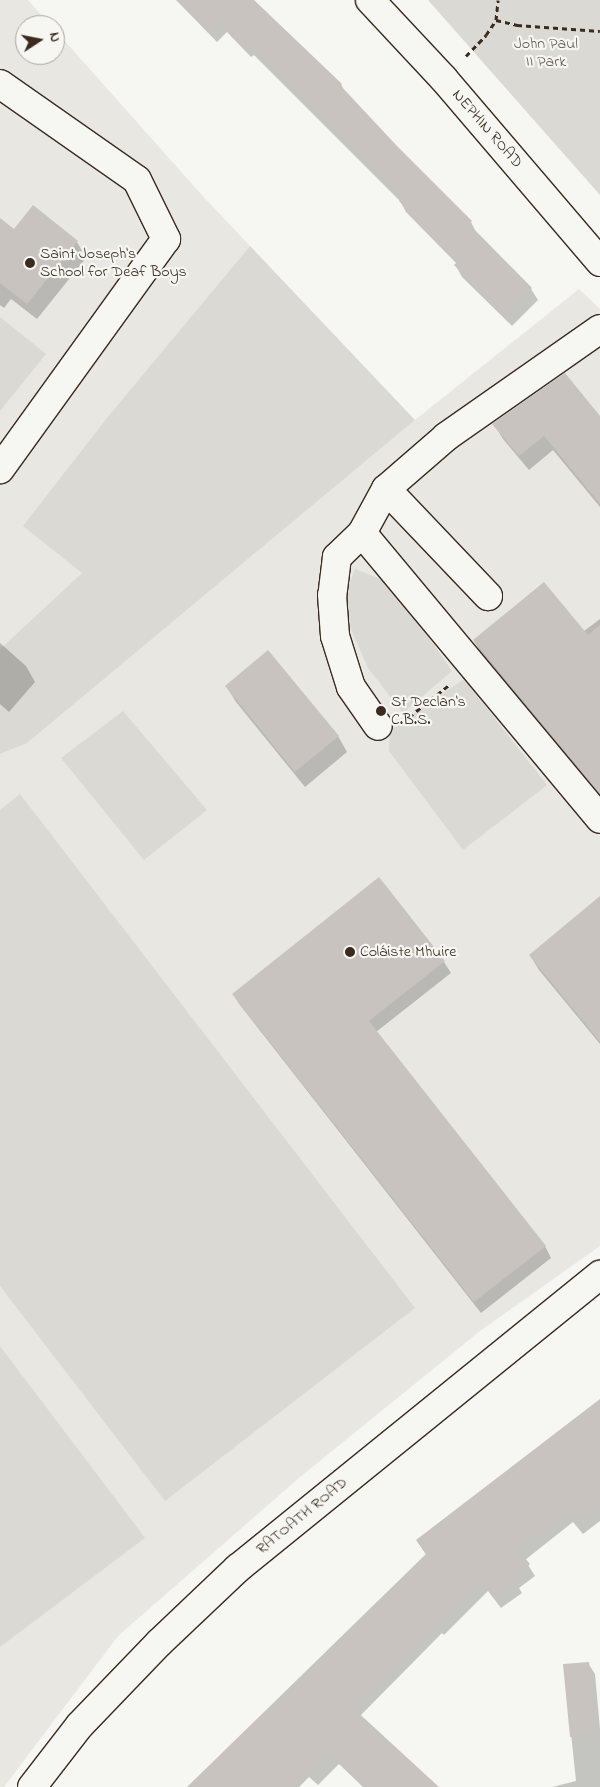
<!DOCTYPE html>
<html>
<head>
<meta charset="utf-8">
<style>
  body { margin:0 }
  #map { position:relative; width:600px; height:1787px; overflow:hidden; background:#f6f6f2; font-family:"Indie Flower",sans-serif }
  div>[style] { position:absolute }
  .built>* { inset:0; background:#e8e7e2 }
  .green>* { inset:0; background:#dad9d3 }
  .shadow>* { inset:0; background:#0003 }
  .building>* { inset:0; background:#c8c3be }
  .path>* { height:3px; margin-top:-1.5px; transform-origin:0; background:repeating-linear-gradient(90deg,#3b2a1e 0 5px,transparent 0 9px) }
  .roads { filter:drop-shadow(1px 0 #3b2a1e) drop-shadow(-1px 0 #3b2a1e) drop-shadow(0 1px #3b2a1e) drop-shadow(0 -1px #3b2a1e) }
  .minor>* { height:28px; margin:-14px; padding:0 14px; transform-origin:14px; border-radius:14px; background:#f6f6f2 }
  .major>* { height:28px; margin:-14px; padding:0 14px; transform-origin:14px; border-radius:14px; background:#f6f6f2 }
  .dots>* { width:14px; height:14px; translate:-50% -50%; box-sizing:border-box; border:2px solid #f6f6f2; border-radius:50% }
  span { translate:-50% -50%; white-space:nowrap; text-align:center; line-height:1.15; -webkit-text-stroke:4.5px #f6f6f2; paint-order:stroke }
  .park-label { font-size:16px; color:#63564b }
  .street-label { font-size:16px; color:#3b2a1e }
  .poi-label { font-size:16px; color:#3b2a1e }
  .left { translate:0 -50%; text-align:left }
  .north { position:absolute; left:15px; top:15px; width:50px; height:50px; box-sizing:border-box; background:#f6f6f2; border:1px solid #aba49d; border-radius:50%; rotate:79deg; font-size:14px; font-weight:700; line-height:20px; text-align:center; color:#3b2a1e }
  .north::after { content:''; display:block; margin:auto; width:18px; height:22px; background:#3b2a1e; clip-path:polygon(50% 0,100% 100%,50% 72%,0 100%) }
</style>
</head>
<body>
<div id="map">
  <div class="built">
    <div style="clip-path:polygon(0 0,28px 0,50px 25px,25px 25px,25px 55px,55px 55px,55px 30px,200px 193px,250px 246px,108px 418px,82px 573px,0 649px)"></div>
    <div style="clip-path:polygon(579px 289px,600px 309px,600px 1246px,480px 1331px,300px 1477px,118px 1636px,4px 1787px,0 1787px,0 754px,27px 742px,415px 420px)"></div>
  </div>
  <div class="green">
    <div style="clip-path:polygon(428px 0,600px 0,600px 195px)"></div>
    <div style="clip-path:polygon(250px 246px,415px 420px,27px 743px,0 754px,0 649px,82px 573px,23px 526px,107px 418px)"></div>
    <div style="clip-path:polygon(0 317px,46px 354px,0 411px)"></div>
    <div style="clip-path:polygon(355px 569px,391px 583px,452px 671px,403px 713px,368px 668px,344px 613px,349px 584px)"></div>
    <div style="clip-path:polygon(464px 679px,547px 785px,463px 850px,389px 751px,390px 730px)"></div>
    <div style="clip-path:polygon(123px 711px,207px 810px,144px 860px,61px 758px)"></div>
    <div style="clip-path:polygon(20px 794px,415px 1308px,165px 1501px,0 1286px,0 810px)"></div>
    <div style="clip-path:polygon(0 1346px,145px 1538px,0 1647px)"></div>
  </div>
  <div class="shadow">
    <div style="clip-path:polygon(176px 0,253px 0,341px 84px,345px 92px,396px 147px,471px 222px,477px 234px,531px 289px,538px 300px,512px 326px,462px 277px,456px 266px,457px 264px,406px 212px,400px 201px,254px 55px,251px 57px,227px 32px,217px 42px)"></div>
    <div style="clip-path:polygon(0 220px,14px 231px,77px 242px,86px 258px,37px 319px,11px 299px,4px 308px,0 305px)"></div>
    <div style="clip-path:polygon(600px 418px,600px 507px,553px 450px,529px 470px,503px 439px,494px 424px)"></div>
    <div style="clip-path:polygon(600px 619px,600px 797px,483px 656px,474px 641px,584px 631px)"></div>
    <div style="clip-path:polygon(0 643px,26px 666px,35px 682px,9px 712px,0 704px)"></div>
    <div style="clip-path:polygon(226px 686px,338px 736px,347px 752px,305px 787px,236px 702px)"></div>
    <div style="clip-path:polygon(600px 897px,600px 1044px,539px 970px,530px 955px)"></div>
    <div style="clip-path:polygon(444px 962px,451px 973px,376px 1032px,545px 1246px,551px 1258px,481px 1313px,240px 1005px,233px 994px)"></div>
    <div style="clip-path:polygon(600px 1400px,600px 1521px,583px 1534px,573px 1522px,525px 1560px,535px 1576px,519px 1588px,522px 1593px,501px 1608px,488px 1591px,444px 1635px,442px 1633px,360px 1716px,424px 1787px,363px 1787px,339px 1764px,318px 1785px,309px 1777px,299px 1787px,189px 1787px,427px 1556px,417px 1541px)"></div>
    <div style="clip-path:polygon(588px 1663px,595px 1674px,600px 1729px,600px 1787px,552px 1787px,576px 1781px,564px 1666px)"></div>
  </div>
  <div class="building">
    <div style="clip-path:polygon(179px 0,254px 0,342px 84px,340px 85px,397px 146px,472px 221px,469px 224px,532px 288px,505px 315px,454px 265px,458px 261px,399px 201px,401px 198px,247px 44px,244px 47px,220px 22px,210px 31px)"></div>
    <div style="clip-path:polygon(33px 205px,78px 241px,27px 304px,0 283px,0 218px,14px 229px)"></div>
    <div style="clip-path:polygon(565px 373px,600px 416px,600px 504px,544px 436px,519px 456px,492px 424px)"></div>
    <div style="clip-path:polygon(544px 582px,588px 635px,600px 625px,600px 794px,473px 640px)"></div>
    <div style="clip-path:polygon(268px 650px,339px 736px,295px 772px,225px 686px)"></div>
    <div style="clip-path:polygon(379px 877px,445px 961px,369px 1021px,546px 1246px,474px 1302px,232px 994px)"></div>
    <div style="clip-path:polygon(600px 896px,600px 1042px,529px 955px)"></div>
    <div style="clip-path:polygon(600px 1399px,600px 1505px,576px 1524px,566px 1512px,518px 1550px,530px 1564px,513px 1577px,516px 1581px,494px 1598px,481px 1581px,437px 1625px,436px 1623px,352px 1707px,439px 1787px,368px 1787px,332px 1754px,298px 1787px,187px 1787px,426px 1554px,416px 1540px)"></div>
    <div style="clip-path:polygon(589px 1662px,596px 1734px,570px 1737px,563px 1664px)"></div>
  </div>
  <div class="path">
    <div style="left:496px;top:20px;width:22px;rotate:13deg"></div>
    <div style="left:517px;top:25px;width:83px;rotate:4.1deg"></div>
    <div style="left:466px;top:56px;width:29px;rotate:-46deg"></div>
    <div style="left:486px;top:35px;width:18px;rotate:-56deg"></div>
    <div style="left:496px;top:20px;width:20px;rotate:-84deg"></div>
    <div style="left:409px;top:717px;width:51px;rotate:-38.7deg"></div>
  </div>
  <div class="roads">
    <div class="minor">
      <div style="left:370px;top:0;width:107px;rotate:46.9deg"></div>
      <div style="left:443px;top:78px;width:242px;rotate:49.5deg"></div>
      <div style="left:0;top:84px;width:167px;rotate:35deg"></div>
      <div style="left:137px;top:180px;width:66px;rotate:63.8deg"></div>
      <div style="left:166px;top:239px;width:284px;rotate:125.8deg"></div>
      <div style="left:600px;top:329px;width:188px;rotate:145deg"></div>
      <div style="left:446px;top:437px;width:79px;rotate:139.1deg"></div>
      <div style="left:386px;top:489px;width:50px;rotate:118.6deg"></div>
      <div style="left:362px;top:533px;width:372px;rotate:50.2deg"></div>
      <div style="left:386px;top:489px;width:148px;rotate:46.4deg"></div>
      <div style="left:362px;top:533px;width:35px;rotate:136deg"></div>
      <div style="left:337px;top:557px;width:38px;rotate:97deg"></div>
      <div style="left:332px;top:595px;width:41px;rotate:85.8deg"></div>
      <div style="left:335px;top:636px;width:53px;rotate:72.6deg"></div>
      <div style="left:351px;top:687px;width:47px;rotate:55.3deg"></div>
    </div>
    <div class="major">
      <div style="left:32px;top:1787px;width:78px;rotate:-52.3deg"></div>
      <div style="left:80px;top:1725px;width:115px;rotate:-46.1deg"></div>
      <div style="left:160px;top:1642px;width:108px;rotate:-43.5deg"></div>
      <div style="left:238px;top:1568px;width:466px;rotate:-39deg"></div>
    </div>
  </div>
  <div class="dots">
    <div style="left:30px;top:263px;background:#3b2a1e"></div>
    <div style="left:381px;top:711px;background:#3b2a1e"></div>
    <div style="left:350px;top:952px;background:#3b2a1e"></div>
  </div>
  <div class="park-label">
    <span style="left:546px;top:53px">John Paul<br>II Park</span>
  </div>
  <div class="street-label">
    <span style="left:487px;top:129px;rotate:49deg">NEPHIN ROAD</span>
    <span style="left:302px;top:1516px;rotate:-39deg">RATOATH ROAD</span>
  </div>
  <div class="poi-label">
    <span class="left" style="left:40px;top:263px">Saint Joseph's<br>School for Deaf Boys</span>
    <span class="left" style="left:391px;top:711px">St Declan's<br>C.B.S.</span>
    <span class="left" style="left:360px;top:952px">Coláiste Mhuire</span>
  </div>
  <div class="north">N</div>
</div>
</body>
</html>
